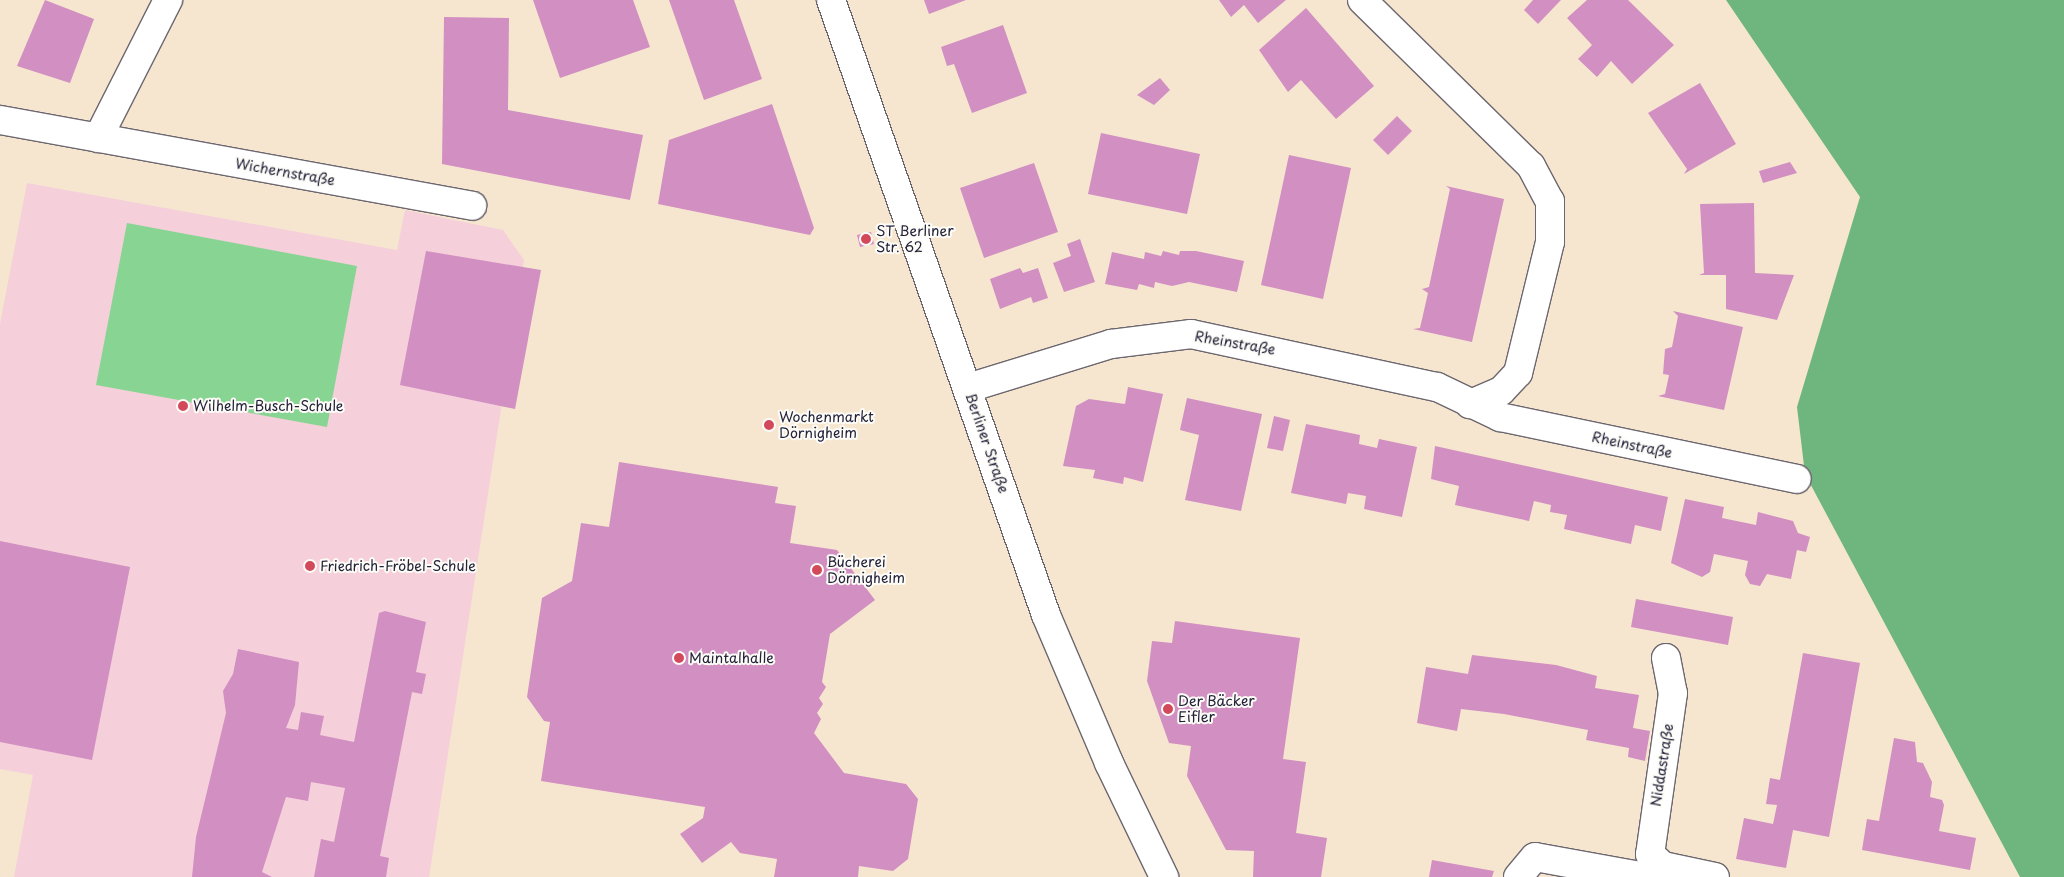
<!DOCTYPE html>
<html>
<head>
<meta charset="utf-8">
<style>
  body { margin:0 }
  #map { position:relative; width:2064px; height:877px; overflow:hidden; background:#f6e6cf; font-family:"Playpen Sans",sans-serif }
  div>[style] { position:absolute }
  .built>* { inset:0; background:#f5cfda }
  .green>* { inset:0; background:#88d593 }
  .forest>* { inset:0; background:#6eb67d }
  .building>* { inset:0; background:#d18fc2 }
  .roads { filter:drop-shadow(1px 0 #6c676f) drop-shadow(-1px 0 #6c676f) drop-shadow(0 1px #6c676f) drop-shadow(0 -1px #6c676f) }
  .minor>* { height:28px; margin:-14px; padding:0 14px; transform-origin:14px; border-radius:14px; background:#fff }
  .tertiary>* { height:28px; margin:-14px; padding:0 14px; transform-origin:14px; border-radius:14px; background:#fff }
  .dots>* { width:14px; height:14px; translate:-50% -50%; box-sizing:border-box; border:2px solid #fdfcf7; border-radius:50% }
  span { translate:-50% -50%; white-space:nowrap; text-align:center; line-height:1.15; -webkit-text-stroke:4px #fdfcf7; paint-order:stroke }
  .street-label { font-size:14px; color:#22223b }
  .poi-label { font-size:14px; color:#22223b }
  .left { translate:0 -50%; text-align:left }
</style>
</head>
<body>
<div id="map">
  <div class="built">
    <div style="clip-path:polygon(27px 183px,397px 250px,405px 210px,503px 230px,524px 260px,429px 877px,14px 877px,33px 775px,0 769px,0 324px)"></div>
  </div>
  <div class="green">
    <div style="clip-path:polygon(127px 223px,357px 266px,327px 427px,96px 385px)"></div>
  </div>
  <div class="forest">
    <div style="clip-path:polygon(1726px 0,2064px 0,2064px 877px,2020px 877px,1805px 474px,1797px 407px,1860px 197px)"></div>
  </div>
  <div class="building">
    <div style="clip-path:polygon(45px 0,94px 19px,70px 83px,17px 66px)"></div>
    <div style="clip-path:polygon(533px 0,633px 0,650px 47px,560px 78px)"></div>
    <div style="clip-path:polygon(669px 0,734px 0,762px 79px,704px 100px)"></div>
    <div style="clip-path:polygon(924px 0,966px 0,929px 14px)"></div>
    <div style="clip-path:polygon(1219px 0,1286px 0,1258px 23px,1244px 5px,1231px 17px)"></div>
    <div style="clip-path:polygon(1533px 0,1561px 0,1538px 24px,1524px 10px)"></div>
    <div style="clip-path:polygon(1587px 0,1628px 0,1674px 45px,1632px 84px,1611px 61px,1597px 77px,1578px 59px,1592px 45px,1567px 18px)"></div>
    <div style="clip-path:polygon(1306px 8px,1374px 86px,1336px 119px,1301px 80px,1288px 92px,1259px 50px)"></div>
    <div style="clip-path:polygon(444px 17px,509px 18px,508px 110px,643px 135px,630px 200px,442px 164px)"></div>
    <div style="clip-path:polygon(1003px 25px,1027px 93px,972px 113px,954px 64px,947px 66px,941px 47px)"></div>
    <div style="clip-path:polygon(1160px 78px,1170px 90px,1154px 105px,1137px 95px)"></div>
    <div style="clip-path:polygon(1700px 83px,1736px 144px,1684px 174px,1687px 169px,1648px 113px)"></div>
    <div style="clip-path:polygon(772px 104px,814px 228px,810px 235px,658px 204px,669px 140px)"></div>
    <div style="clip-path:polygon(1397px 116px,1412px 131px,1388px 155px,1373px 140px)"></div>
    <div style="clip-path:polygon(1101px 133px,1200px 154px,1187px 214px,1088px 194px)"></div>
    <div style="clip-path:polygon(1289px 155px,1351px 168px,1323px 299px,1261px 285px)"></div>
    <div style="clip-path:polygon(1790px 162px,1797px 173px,1763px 183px,1759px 171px)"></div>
    <div style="clip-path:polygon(1034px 163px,1058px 232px,984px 258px,960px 188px)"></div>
    <div style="clip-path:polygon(1446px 186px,1504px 199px,1472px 342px,1413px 329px,1420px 328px,1428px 293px,1422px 289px,1429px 287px,1450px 189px)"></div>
    <div style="clip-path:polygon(1754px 203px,1755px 273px,1794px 275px,1777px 320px,1726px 309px,1726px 275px,1699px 275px,1704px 273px,1700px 204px)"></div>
    <div style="clip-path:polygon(871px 232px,874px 244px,860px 247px,857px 235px)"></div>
    <div style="clip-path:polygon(1080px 239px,1095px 282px,1064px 292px,1053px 263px,1071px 256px,1067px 244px)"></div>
    <div style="clip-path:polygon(426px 251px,541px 270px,515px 409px,400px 385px)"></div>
    <div style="clip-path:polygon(1163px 251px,1179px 255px,1180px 251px,1196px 251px,1244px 261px,1237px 292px,1189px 282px,1172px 286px,1155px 282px,1154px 288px,1139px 284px,1137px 290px,1105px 284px,1112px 252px,1144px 259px,1145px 252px,1161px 256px)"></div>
    <div style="clip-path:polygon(1020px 268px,1023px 273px,1038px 268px,1048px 298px,1033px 303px,1031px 297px,1000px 309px,990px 279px)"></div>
    <div style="clip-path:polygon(1673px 311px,1743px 327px,1724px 410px,1658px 396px,1665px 394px,1669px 375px,1663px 374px,1665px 349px,1672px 347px,1678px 316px)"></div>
    <div style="clip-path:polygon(1128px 387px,1163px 394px,1143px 482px,1124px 477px,1123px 484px,1093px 478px,1095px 470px,1063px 466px,1076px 406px,1089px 399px,1125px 404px)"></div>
    <div style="clip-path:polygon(1187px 398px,1262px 414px,1241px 511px,1185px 500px,1199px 435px,1180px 430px)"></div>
    <div style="clip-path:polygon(1274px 416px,1290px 420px,1283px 451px,1267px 448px)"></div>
    <div style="clip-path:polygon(1306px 424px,1360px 435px,1359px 444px,1377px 448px,1379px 439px,1417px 447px,1402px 517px,1364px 509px,1366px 496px,1348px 493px,1346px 504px,1291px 493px)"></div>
    <div style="clip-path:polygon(1435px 446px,1668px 497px,1661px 531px,1635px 525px,1631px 544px,1564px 529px,1567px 515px,1550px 512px,1551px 505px,1534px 501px,1529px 521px,1455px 505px,1459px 486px,1431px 479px)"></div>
    <div style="clip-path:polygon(619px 462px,778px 487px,775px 503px,796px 506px,790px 543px,837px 550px,875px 600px,830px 634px,822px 682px,826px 687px,819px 698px,823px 704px,817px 713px,821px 719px,814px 733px,844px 773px,906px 784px,918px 799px,908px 859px,893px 871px,859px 866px,858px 877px,774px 877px,777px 859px,740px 853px,731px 842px,702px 863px,680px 834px,703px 818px,705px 807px,541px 781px,550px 722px,544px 721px,527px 697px,542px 598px,572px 581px,581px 523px,609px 527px)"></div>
    <div style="clip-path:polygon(1685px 499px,1724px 507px,1722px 518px,1756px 525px,1758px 512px,1793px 521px,1798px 533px,1810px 537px,1806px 552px,1797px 550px,1791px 579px,1767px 574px,1760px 586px,1750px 584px,1745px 575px,1748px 561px,1714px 554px,1710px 572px,1702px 577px,1671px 563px)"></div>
    <div style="clip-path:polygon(0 541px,130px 567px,92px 760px,0 742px)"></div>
    <div style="clip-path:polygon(1636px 599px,1733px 617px,1728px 645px,1631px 627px)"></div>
    <div style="clip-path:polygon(385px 611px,426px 622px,416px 672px,426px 674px,422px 694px,412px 692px,380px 856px,389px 858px,386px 877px,314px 877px,321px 839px,334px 842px,345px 788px,311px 782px,308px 801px,286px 797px,262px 872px,272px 877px,192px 877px,196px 837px,226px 713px,223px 691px,233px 674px,238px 649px,299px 662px,295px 705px,286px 728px,298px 730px,301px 712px,324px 716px,320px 735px,354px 742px,379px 613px)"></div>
    <div style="clip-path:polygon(1175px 621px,1300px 638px,1283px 759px,1306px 762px,1296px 833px,1327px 838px,1321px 877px,1253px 877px,1254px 851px,1226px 850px,1187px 776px,1191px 746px,1169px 743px,1147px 681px,1152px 641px,1172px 643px)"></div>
    <div style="clip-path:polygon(1803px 653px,1860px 663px,1829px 837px,1793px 830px,1786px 868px,1736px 859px,1744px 818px,1773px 824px,1777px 805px,1766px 804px,1770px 778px,1780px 780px)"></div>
    <div style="clip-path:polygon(1472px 655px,1556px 665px,1597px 676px,1595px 688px,1639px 695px,1633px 728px,1650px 731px,1645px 761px,1628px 757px,1629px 748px,1586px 740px,1588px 730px,1504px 714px,1461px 709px,1457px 731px,1417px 723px,1426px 667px,1468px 674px)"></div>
    <div style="clip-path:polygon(1894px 738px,1915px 742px,1917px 762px,1923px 763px,1932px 782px,1930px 797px,1942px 800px,1944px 805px,1939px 831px,1976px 838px,1970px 870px,1862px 850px,1867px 819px,1879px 821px)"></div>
    <div style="clip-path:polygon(1432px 860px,1494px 871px,1492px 877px,1429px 877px)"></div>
  </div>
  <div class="roads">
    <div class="minor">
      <div style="left:1362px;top:0;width:237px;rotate:44.5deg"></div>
      <div style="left:1531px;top:166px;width:40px;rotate:62deg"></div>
      <div style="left:1550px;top:201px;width:41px;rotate:90deg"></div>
      <div style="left:1550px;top:242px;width:135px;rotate:103.7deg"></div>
      <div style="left:1518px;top:373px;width:25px;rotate:133deg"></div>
      <div style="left:1501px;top:391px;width:34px;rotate:157deg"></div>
      <div style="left:0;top:120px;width:480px;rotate:10.3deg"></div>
      <div style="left:98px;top:138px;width:155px;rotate:-63.1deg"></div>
      <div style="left:968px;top:388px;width:150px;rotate:-17.1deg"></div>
      <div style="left:1111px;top:344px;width:81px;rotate:-7.1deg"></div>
      <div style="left:1191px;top:334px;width:252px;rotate:12.2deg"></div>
      <div style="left:1437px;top:387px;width:70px;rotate:25.5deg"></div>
      <div style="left:1500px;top:417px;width:303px;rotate:11.8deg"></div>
      <div style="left:1666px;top:658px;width:36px;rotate:79deg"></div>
      <div style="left:1673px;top:693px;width:163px;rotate:98.1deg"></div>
      <div style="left:1650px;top:854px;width:18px;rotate:43deg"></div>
      <div style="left:1663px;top:866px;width:53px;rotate:11.9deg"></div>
      <div style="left:1518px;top:877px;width:26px;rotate:-50deg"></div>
      <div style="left:1535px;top:857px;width:107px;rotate:10.3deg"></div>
      <div style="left:1640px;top:876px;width:25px;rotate:-23deg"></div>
    </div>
    <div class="tertiary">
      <div style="left:831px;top:0;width:651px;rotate:70.73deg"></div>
      <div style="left:1046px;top:615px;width:161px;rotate:66.9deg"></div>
      <div style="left:1109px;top:763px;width:127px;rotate:64.2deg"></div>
    </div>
  </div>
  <div class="dots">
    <div style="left:866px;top:239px;background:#d1495b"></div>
    <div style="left:183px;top:406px;background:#d1495b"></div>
    <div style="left:769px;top:425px;background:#d1495b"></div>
    <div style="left:310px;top:566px;background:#d1495b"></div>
    <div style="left:817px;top:570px;background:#d1495b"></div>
    <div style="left:679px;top:658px;background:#d1495b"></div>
    <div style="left:1168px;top:709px;background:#d1495b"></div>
  </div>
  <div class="street-label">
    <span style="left:285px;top:172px;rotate:10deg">Wichernstraße</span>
    <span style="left:1235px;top:343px;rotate:10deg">Rheinstraße</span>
    <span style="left:987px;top:443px;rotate:71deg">Berliner Straße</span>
    <span style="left:1632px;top:445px;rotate:12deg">Rheinstraße</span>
    <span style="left:1662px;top:765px;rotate:-81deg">Niddastraße</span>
  </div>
  <div class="poi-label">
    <span class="left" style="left:876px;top:239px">ST Berliner<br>Str. 62</span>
    <span class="left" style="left:193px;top:406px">Wilhelm-Busch-Schule</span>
    <span class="left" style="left:779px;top:425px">Wochenmarkt<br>Dörnigheim</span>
    <span class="left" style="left:827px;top:570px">Bücherei<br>Dörnigheim</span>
    <span class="left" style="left:320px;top:566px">Friedrich-Fröbel-Schule</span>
    <span class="left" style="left:689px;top:658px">Maintalhalle</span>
    <span class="left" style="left:1178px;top:709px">Der Bäcker<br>Eifler</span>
  </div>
</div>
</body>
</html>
